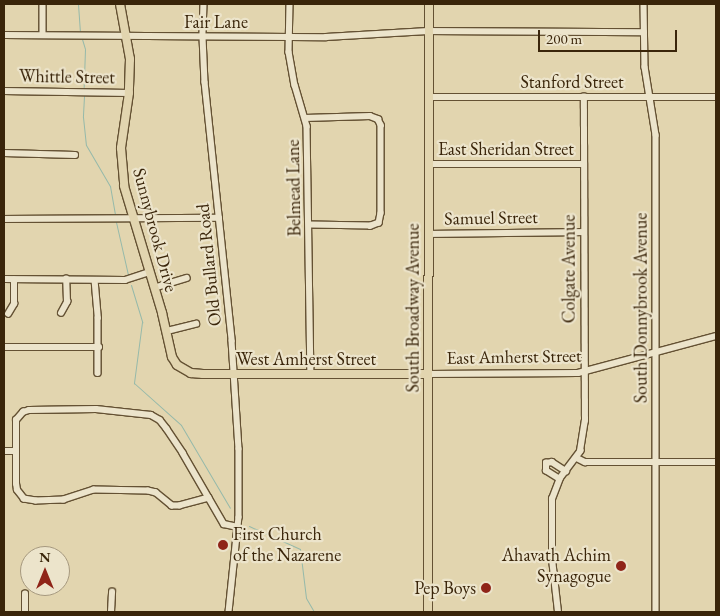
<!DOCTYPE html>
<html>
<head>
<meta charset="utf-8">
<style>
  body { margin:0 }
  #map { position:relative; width:720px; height:616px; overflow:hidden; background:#e2d5af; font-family:"EB Garamond",serif }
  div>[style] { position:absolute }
  .stream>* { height:1px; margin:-0.5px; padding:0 0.5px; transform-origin:0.5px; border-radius:0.5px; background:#95b9aa }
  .roads { filter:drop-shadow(1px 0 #645133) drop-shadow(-1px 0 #645133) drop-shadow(0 1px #645133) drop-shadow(0 -1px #645133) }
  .minor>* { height:5.5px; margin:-2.75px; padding:0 2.75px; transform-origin:2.75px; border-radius:2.75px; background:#ece4cb }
  .major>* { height:8px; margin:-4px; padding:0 4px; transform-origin:4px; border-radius:4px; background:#e2d5af }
  .dots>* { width:14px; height:14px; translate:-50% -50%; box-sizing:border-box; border:2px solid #ece4cb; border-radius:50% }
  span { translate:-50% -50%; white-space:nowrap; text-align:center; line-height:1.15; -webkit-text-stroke:4.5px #ece4cb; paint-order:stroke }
  .street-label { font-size:18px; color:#3a250a }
  .poi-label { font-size:18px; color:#3a250a }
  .left { translate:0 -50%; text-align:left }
  .right { translate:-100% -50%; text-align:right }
  .frame { position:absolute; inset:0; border:5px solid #3a250a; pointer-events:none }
  .north { position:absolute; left:20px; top:546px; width:50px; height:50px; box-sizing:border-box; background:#ece4cb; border:1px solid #a5987e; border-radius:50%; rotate:0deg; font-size:14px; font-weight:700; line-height:20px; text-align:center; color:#3a250a }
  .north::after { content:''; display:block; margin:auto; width:18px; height:22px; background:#8f2418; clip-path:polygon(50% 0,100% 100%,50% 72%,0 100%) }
  .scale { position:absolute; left:538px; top:30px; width:139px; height:22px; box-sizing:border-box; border:2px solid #3a250a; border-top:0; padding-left:6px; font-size:15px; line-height:18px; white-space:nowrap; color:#3a250a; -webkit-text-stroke:4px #ece4cb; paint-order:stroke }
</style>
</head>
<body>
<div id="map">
  <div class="stream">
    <div style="left:78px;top:4px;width:27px;rotate:86deg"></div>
    <div style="left:82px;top:39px;width:10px;rotate:73deg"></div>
    <div style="left:85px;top:49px;width:38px;rotate:92deg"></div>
    <div style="left:84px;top:96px;width:21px;rotate:93deg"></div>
    <div style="left:83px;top:117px;width:28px;rotate:84deg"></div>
    <div style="left:86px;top:145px;width:48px;rotate:59.7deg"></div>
    <div style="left:110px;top:186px;width:28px;rotate:80deg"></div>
    <div style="left:116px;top:222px;width:54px;rotate:77.2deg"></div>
    <div style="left:131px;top:285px;width:39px;rotate:73deg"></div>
    <div style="left:142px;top:322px;width:62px;rotate:97.5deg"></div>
    <div style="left:134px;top:383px;width:63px;rotate:41.8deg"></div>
    <div style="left:181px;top:425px;width:96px;rotate:59.4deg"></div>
    <div style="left:249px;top:526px;width:56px;rotate:24.3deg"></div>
    <div style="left:300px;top:549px;width:49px;rotate:83deg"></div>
    <div style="left:306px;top:598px;width:16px;rotate:60deg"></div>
  </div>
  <div class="roads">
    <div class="minor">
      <div style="left:43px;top:4px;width:31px;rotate:90deg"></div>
      <div style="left:204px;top:4px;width:33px;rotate:92deg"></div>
      <div style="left:203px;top:37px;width:45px;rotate:87.5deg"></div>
      <div style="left:205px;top:82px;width:260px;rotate:84deg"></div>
      <div style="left:232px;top:341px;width:108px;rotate:86.3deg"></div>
      <div style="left:239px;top:449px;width:68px;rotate:90deg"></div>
      <div style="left:239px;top:517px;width:96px;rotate:96deg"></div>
      <div style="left:290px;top:4px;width:48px;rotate:91.2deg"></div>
      <div style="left:289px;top:52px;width:34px;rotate:80deg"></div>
      <div style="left:295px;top:85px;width:43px;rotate:73.7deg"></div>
      <div style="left:307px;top:126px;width:248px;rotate:89.1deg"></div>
      <div style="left:644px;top:4px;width:63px;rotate:89.1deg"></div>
      <div style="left:645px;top:67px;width:69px;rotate:80.8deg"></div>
      <div style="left:656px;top:135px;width:477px;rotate:90deg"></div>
      <div style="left:4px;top:35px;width:322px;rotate:0.4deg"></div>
      <div style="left:326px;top:37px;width:102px;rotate:-3.4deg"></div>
      <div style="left:428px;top:31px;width:216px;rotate:0.3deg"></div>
      <div style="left:4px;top:91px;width:125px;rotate:0.9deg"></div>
      <div style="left:428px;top:97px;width:288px"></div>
      <div style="left:305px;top:118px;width:65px;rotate:-1.8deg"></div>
      <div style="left:370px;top:116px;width:9px;rotate:21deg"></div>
      <div style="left:378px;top:119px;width:7px;rotate:63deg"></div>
      <div style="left:381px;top:125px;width:88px;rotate:90deg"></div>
      <div style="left:381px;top:213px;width:10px;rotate:101deg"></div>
      <div style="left:379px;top:223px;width:9px;rotate:159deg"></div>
      <div style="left:371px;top:226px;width:61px;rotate:-179.1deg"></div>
      <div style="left:4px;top:153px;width:71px;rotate:1.6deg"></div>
      <div style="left:429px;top:164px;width:155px"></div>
      <div style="left:4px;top:219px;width:215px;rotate:-0.3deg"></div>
      <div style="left:429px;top:234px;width:155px;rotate:-0.7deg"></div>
      <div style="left:4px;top:279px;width:121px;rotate:0.5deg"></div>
      <div style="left:125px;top:280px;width:25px;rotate:-18deg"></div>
      <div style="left:95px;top:280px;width:38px;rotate:85deg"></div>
      <div style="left:98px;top:318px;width:55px;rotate:90deg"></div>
      <div style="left:154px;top:288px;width:34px;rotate:-17deg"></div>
      <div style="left:61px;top:313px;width:13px;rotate:-61deg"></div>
      <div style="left:67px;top:302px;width:23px;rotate:-92deg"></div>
      <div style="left:8px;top:314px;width:12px;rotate:-59deg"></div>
      <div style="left:14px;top:304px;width:24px;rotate:-90deg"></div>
      <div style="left:167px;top:331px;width:30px;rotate:-14deg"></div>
      <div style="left:4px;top:347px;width:95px"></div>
      <div style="left:428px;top:374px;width:150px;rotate:-0.4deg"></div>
      <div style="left:578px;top:373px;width:143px;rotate:-15deg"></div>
      <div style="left:4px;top:451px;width:12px"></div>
      <div style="left:577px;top:458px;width:9px;rotate:27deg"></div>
      <div style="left:585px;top:462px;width:131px"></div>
      <div style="left:559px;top:479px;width:15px;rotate:-148deg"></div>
      <div style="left:546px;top:471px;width:8px;rotate:-90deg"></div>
      <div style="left:546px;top:463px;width:6px;rotate:-9deg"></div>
      <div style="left:552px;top:462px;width:17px;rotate:33deg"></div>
      <div style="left:209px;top:498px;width:30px;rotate:165deg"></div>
      <div style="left:180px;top:506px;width:8px;rotate:180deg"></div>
      <div style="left:172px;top:506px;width:21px;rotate:-141deg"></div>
      <div style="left:156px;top:493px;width:8px;rotate:-166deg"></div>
      <div style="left:148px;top:491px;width:54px;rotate:-178.9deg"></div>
      <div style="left:94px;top:490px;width:32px;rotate:162deg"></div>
      <div style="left:64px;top:500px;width:28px;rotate:178deg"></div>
      <div style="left:36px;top:501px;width:12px;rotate:-171deg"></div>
      <div style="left:24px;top:499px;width:11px;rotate:-128deg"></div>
      <div style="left:17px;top:490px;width:6px;rotate:-99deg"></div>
      <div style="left:16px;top:484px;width:64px;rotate:-90deg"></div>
      <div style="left:16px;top:420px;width:11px;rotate:-49deg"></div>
      <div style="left:23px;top:412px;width:6px;rotate:-18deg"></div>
      <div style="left:29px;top:410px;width:67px;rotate:-0.9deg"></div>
      <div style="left:96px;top:409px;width:55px;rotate:6.2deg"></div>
      <div style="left:151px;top:415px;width:10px;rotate:29deg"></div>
      <div style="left:160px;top:420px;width:11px;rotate:52deg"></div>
      <div style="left:167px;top:429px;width:29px;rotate:56deg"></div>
      <div style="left:183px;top:453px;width:82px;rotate:60deg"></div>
      <div style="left:224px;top:524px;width:14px;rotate:12deg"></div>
      <div style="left:25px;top:612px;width:18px;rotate:-90deg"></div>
      <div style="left:111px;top:612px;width:20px;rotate:-87deg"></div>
      <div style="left:558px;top:612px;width:53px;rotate:-96.5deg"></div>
      <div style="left:552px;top:559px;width:60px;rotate:-90deg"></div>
      <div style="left:552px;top:499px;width:22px;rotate:-69deg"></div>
      <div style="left:560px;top:478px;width:34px;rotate:-53deg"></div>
      <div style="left:580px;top:451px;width:30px;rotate:-81deg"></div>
      <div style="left:585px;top:421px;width:324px;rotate:-90.2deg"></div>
    </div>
    <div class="major">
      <div style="left:120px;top:4px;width:56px;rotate:79.7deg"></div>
      <div style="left:130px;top:59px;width:34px;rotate:92deg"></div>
      <div style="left:129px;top:93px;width:56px;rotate:98.3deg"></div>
      <div style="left:121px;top:148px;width:38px;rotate:85deg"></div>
      <div style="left:124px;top:186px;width:133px;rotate:73.3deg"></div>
      <div style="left:162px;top:313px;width:45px;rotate:77.2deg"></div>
      <div style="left:172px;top:357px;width:9px;rotate:58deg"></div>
      <div style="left:177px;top:365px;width:16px;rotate:30deg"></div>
      <div style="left:191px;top:373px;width:12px;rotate:5deg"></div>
      <div style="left:203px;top:374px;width:225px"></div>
      <div style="left:428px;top:612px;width:608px;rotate:-89.91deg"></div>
    </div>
  </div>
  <div class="dots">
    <div style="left:223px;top:545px;background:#8f2418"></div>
    <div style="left:621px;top:566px;background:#8f2418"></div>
    <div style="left:486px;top:588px;background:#8f2418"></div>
  </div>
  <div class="street-label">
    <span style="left:216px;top:22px">Fair Lane</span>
    <span style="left:67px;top:77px;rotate:1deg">Whittle Street</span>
    <span style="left:572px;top:82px">Stanford Street</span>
    <span style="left:506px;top:149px">East Sheridan Street</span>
    <span style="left:294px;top:188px;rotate:-91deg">Belmead Lane</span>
    <span style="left:491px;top:218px;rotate:-1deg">Samuel Street</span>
    <span style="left:155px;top:230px;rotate:75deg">Sunnybrook Drive</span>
    <span style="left:209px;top:265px;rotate:-96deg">Old Bullard Road</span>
    <span style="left:569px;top:269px;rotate:-90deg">Colgate Avenue</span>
    <span style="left:413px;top:308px;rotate:-90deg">South Broadway Avenue</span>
    <span style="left:641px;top:308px;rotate:-90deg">South Donnybrook Avenue</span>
    <span style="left:514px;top:357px;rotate:-1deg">East Amherst Street</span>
    <span style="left:306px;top:359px">West Amherst Street</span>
  </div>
  <div class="poi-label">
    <span class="left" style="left:233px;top:545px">First Church<br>of the Nazarene</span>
    <span class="right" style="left:611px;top:566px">Ahavath Achim<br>Synagogue</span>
    <span class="right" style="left:476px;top:588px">Pep Boys</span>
  </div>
  <div class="frame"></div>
  <div class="north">N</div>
  <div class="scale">200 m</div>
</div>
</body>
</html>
